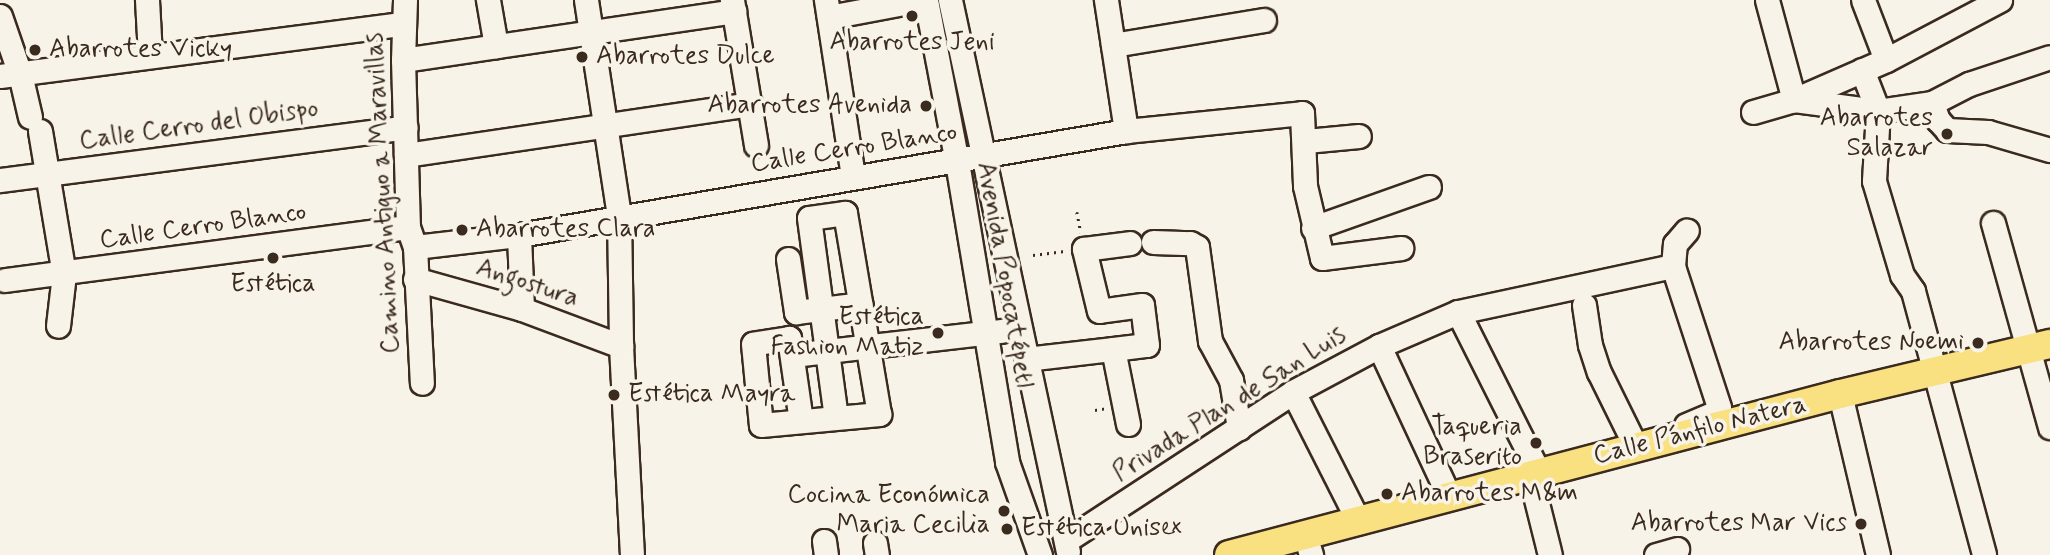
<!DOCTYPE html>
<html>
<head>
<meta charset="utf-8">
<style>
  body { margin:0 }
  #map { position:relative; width:2050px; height:555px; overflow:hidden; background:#f7f3e8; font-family:Mynerve,sans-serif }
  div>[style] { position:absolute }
  .path>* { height:2.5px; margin-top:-1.25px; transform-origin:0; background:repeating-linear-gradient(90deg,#3b2a1e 0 2px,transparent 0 7px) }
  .roads { filter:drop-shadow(2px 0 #3b2a1e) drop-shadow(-2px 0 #3b2a1e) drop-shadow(0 2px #3b2a1e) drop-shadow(0 -2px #3b2a1e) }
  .minor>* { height:23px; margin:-11.5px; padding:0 11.5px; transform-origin:11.5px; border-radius:11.5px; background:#f7f3e8 }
  .major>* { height:28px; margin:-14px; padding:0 14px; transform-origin:14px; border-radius:14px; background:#f9e181 }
  .dots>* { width:19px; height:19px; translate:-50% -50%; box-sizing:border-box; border:4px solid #f7f3e8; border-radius:50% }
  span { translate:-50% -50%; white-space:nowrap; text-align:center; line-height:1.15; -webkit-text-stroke:7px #f7f3e8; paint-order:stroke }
  .poi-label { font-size:26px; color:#3b2a1e }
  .left { translate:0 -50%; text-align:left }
  .right { translate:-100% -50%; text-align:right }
  .street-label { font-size:26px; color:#3b2a1e }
</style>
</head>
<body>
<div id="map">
  <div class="path">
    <div style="left:1077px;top:212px;width:21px;rotate:79deg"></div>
    <div style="left:1033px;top:255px;width:34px;rotate:-7deg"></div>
    <div style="left:1095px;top:410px;width:12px;rotate:-9deg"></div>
  </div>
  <div class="roads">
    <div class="minor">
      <div style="left:147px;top:0;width:55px;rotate:86.9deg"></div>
      <div style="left:405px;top:0;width:60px;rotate:91.9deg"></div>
      <div style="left:403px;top:60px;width:167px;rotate:88.3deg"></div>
      <div style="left:408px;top:227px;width:21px;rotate:71deg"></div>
      <div style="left:415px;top:247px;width:136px;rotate:87.1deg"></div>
      <div style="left:488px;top:0;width:47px;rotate:80.1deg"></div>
      <div style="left:586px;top:0;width:218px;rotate:81.3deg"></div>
      <div style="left:619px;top:215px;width:131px;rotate:89.1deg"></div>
      <div style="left:621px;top:346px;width:209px;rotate:87deg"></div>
      <div style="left:732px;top:0;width:147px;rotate:80.6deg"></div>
      <div style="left:826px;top:0;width:179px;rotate:81.3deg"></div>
      <div style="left:926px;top:0;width:165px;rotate:79.2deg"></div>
      <div style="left:957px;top:162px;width:304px;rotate:80.5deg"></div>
      <div style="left:1007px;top:462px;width:99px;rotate:70.5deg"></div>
      <div style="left:950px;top:0;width:564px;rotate:77.93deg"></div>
      <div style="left:1106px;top:0;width:133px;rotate:81.3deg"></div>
      <div style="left:1767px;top:0;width:104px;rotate:74.9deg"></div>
      <div style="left:1794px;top:100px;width:85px;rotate:7.5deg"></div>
      <div style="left:1878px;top:111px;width:55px;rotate:-8.4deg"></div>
      <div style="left:1932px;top:103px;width:42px;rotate:-27.2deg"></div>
      <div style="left:1969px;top:84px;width:85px;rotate:-18.4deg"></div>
      <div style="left:1863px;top:0;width:64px;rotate:69deg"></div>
      <div style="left:0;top:16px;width:61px;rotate:71deg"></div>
      <div style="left:20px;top:74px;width:44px;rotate:76.9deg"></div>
      <div style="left:829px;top:17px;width:81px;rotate:-10.6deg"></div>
      <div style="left:1113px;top:45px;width:153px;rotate:-9.4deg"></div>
      <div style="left:403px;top:60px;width:335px;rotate:-8.4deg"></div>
      <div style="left:1862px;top:70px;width:44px;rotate:68.7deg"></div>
      <div style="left:1878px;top:111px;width:70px;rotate:93.3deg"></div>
      <div style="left:1874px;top:181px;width:98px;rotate:73.4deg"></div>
      <div style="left:1902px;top:275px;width:19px;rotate:55deg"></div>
      <div style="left:1913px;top:291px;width:273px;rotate:74.9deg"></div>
      <div style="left:0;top:76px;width:405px;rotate:-7.4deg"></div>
      <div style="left:1932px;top:103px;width:18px;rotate:71deg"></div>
      <div style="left:1938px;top:120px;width:13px;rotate:48deg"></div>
      <div style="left:1947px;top:130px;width:41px;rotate:2.8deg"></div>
      <div style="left:1988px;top:132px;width:65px;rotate:16.2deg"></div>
      <div style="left:1753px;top:112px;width:43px;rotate:-16.3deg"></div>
      <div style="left:1794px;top:100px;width:100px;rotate:-23.5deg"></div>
      <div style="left:1886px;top:60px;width:129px;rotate:-27.8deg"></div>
      <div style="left:40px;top:131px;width:145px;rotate:80.5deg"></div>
      <div style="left:64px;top:274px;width:52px;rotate:96.6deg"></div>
      <div style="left:1306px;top:141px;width:53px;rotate:-5.4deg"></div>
      <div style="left:406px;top:155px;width:348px;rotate:-8.4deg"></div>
      <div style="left:0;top:180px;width:409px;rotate:-7.4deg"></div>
      <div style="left:1993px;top:223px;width:212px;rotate:74.4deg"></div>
      <div style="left:1313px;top:228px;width:123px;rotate:-19.5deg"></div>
      <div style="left:519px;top:235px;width:74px;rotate:87.7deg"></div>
      <div style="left:1153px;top:242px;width:37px;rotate:2deg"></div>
      <div style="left:1190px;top:243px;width:8px;rotate:30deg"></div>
      <div style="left:1197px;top:247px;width:95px;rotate:82.1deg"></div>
      <div style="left:1210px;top:341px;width:44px;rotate:61.7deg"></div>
      <div style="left:1231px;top:380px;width:49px;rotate:80.5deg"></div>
      <div style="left:415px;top:247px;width:105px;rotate:-6.6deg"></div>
      <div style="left:519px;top:235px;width:616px;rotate:-9.72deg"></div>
      <div style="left:1126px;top:131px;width:177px;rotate:-5.8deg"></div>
      <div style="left:1302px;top:113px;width:73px;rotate:87.6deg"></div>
      <div style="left:1305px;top:186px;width:74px;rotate:76.7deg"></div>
      <div style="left:1322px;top:258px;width:80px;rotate:-7.2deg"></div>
      <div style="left:788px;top:259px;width:54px;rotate:81.4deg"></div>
      <div style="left:796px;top:312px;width:65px;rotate:-7deg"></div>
      <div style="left:415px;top:279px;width:111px;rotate:15.7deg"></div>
      <div style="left:522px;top:309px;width:106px;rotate:20.5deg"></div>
      <div style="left:5px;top:280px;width:406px;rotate:-7.5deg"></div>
      <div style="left:1584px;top:305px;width:40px;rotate:81.5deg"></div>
      <div style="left:1590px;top:345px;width:28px;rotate:72deg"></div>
      <div style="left:1599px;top:372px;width:84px;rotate:63.7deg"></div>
      <div style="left:1458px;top:312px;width:180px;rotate:63.3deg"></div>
      <div style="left:1379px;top:346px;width:166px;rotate:65deg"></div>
      <div style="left:793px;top:355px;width:210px;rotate:-6.6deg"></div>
      <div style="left:1026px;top:359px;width:88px;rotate:-6.6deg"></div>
      <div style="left:1293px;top:392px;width:146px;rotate:63.1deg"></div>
      <div style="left:1840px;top:394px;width:165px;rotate:76.7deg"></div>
      <div style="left:801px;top:421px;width:84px;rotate:-98.2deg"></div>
      <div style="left:789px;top:338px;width:36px;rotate:171deg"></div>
      <div style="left:753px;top:344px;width:81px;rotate:84.4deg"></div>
      <div style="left:761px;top:425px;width:119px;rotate:-5.3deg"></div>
      <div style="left:879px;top:414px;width:204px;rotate:-99.6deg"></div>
      <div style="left:845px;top:213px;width:36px;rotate:172deg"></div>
      <div style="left:809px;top:218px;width:201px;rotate:82.3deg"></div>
      <div style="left:1128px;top:424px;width:76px;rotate:-101.3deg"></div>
      <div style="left:1113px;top:349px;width:34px;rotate:-7deg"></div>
      <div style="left:1147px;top:345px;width:40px;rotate:-97.1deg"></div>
      <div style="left:1142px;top:305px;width:43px;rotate:172.1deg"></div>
      <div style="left:1099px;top:311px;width:64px;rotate:-103.6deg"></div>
      <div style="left:1084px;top:249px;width:46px;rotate:-7.4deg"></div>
      <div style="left:1686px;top:425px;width:34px;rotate:-23deg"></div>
      <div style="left:1717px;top:412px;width:5px;rotate:-68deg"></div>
      <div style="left:1719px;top:407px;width:148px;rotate:-108.1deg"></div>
      <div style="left:1673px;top:266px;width:22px;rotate:-85deg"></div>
      <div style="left:1675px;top:244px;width:18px;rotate:-49deg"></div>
      <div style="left:1530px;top:475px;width:82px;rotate:76deg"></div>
      <div style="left:1305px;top:535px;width:21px;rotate:73deg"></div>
      <div style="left:1067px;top:540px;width:270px;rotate:-33.2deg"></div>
      <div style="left:1293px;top:392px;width:98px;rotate:-28.1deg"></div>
      <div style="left:1379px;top:346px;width:86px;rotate:-23.3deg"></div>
      <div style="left:1458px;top:312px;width:220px;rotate:-12.1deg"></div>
      <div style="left:824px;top:541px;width:14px;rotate:82deg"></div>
      <div style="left:875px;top:543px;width:12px;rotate:81deg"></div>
      <div style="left:1656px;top:555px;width:22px;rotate:-16deg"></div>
    </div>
    <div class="major">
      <div style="left:1229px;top:555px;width:632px;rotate:-14.76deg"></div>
      <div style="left:1840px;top:394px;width:216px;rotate:-13.4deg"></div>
    </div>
  </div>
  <div class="dots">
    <div style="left:912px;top:16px;background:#3b2a1e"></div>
    <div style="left:35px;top:50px;background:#3b2a1e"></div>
    <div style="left:582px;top:57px;background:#3b2a1e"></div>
    <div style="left:926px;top:106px;background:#3b2a1e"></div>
    <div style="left:1947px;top:134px;background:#3b2a1e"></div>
    <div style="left:462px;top:230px;background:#3b2a1e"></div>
    <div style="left:273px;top:258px;background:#3b2a1e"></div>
    <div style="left:938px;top:333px;background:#3b2a1e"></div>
    <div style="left:1978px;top:343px;background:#3b2a1e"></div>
    <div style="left:614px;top:395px;background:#3b2a1e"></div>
    <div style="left:1536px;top:443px;background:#3b2a1e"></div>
    <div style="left:1387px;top:494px;background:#3b2a1e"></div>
    <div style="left:1004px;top:511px;background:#3b2a1e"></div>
    <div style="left:1861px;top:524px;background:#3b2a1e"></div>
    <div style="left:1007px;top:529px;background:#3b2a1e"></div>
  </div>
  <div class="poi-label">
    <span style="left:912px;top:43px">Abarrotes Jeni</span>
    <span class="left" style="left:49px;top:50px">Abarrotes Vicky</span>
    <span class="left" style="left:596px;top:57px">Abarrotes Dulce</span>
    <span class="right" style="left:912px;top:106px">Abarrotes Avenida</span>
    <span class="right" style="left:1933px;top:134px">Abarrotes<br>Salazar</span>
    <span class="left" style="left:476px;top:230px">Abarrotes Clara</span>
    <span style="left:273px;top:285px">Estética</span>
    <span class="right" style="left:924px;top:333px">Estética<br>Fashion Matiz</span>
    <span class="right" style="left:1964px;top:343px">Abarrotes Noemi</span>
    <span class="left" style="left:628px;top:395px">Estética Mayra</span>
    <span class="right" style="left:1522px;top:443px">Taqueria<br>Braserito</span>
    <span class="left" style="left:1401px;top:494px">Abarrotes M&amp;m</span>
    <span class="right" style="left:990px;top:511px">Cocina Económica<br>Maria Cecilia</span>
    <span class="right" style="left:1847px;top:524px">Abarrotes Mar Vics</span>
    <span class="left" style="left:1021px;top:529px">Estética Unisex</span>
  </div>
  <div class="street-label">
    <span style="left:199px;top:126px;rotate:-8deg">Calle Cerro del Obispo</span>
    <span style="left:854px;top:149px;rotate:-9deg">Calle Cerro Blanco</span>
    <span style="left:384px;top:193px;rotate:-93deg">Camino Antiguo a Maravillas</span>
    <span style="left:203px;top:227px;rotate:-8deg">Calle Cerro Blanco</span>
    <span style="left:1004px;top:275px;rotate:80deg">Avenida Popocatépetl</span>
    <span style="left:527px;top:284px;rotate:18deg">Angostura</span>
    <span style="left:1230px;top:405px;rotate:-32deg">Privada Plan de San Luis</span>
    <span style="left:1700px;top:431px;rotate:-14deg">Calle Pánfilo Natera</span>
  </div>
</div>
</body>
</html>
